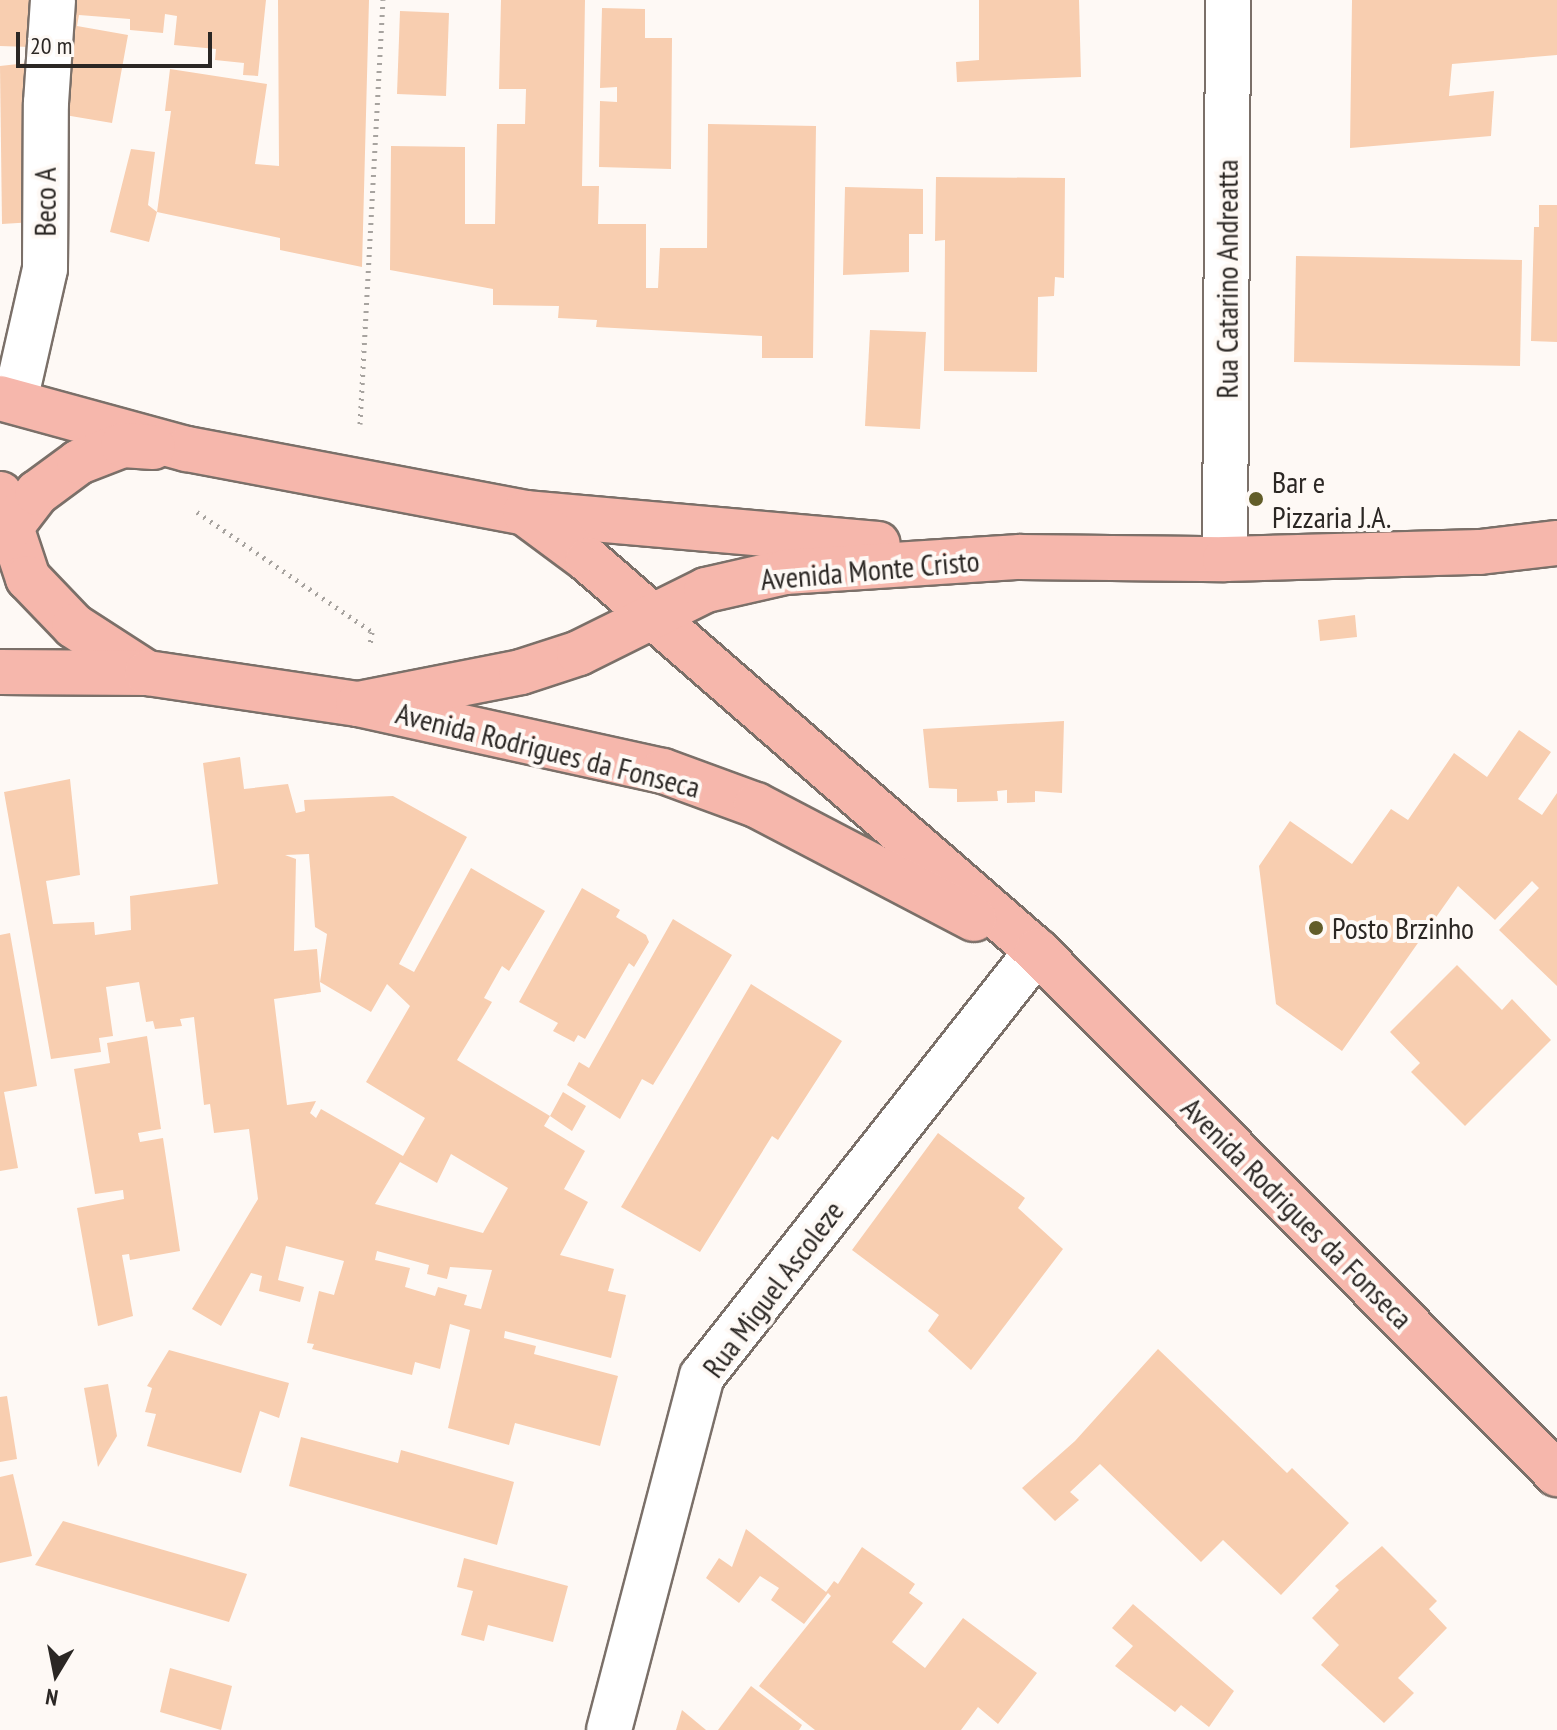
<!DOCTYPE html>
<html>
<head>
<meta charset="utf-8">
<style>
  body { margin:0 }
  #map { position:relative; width:1557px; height:1730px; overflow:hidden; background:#fef9f5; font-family:"PT Sans Narrow",sans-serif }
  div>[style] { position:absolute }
  .building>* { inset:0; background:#f8ceb0 }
  .path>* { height:5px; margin-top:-2.5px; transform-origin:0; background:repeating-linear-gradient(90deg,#a7a39f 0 2px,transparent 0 8px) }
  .roads { filter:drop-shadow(2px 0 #7b7069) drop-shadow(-2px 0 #7b7069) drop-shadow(0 2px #7b7069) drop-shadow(0 -2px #7b7069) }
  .minor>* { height:44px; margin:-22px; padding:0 22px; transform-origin:22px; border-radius:22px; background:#fff }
  .major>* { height:44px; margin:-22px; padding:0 22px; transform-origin:22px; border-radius:22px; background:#f6b7ac }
  .dots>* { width:22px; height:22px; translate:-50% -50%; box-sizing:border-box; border:4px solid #fef9f5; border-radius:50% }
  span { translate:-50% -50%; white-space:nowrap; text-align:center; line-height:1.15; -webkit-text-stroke:8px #fef9f5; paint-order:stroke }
  .street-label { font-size:30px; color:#2b2724 }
  .poi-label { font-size:30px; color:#2b2724 }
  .left { translate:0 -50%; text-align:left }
  .north { position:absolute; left:16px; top:1634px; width:80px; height:80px; -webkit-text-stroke:6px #fef9f5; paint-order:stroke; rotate:190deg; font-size:22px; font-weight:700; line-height:32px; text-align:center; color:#2b2724 }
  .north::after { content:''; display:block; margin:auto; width:28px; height:36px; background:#2b2724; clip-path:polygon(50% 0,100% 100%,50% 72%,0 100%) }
  .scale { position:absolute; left:16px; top:32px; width:196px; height:36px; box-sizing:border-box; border:4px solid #2b2724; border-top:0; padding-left:10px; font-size:24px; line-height:28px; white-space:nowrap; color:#2b2724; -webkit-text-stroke:6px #fef9f5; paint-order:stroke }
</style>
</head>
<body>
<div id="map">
  <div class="building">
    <div style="clip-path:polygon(0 0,32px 0,30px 47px,0 46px)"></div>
    <div style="clip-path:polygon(61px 0,266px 0,258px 76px,243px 75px,244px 63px,215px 60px,216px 49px,174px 45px,177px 16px,165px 14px,163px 33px,130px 30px,130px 19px,79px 15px,77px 26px,128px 35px,112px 123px,53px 113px)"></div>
    <div style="clip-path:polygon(278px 0,369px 0,362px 267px,280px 250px,280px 238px,157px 212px,171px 111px,165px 111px,170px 69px,267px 84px,255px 164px,279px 166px)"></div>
    <div style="clip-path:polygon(501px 0,585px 0,582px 186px,599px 186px,598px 224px,646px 224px,646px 288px,658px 288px,660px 248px,707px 248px,708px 124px,816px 126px,813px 358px,762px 358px,762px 336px,596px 327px,597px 320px,558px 318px,559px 306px,493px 305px,493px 289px,390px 270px,391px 146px,465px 147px,465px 224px,495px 224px,497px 124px,525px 124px,526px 89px,499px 89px)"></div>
    <div style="clip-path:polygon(979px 0,1079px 0,1081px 77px,957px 82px,956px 62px,979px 60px)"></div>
    <div style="clip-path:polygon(1352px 0,1557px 0,1557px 55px,1452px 64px,1449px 96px,1494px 91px,1491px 136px,1350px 148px)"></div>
    <div style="clip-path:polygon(602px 8px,645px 9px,645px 38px,672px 38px,671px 169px,599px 167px,600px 101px,617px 102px,617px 87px,600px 88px)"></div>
    <div style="clip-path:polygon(400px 11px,449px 13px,446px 96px,397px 94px)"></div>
    <div style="clip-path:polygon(36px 62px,34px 222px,2px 224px,0 66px)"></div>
    <div style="clip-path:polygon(131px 149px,155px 152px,148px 205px,157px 212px,149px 242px,110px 232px)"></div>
    <div style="clip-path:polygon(936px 177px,1065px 178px,1064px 278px,1055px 277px,1054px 296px,1038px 297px,1037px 372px,944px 371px,945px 240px,935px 241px)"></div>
    <div style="clip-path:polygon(845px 187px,923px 189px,923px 234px,909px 234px,909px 272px,843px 275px)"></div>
    <div style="clip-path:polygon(1539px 205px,1557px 205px,1557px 342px,1531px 341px,1534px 227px,1539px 227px)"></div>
    <div style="clip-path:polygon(1296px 256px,1522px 260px,1520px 366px,1294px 362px)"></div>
    <div style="clip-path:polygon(870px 330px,926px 332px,920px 429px,865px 426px)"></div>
    <div style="clip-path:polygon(1355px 615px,1357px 637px,1320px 641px,1318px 620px)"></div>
    <div style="clip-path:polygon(1064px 721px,1062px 793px,1035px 791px,1035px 802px,1007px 803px,1007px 790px,997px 791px,998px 801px,957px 802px,957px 789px,929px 788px,923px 729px)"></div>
    <div style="clip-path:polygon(1519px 730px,1551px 752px,1518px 799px,1542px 815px,1557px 793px,1557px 986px,1499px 930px,1539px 888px,1532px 881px,1495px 920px,1458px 886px,1342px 1051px,1276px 1004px,1259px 866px,1290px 821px,1352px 864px,1391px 809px,1408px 820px,1454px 753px,1487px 777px)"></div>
    <div style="clip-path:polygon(evenodd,240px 757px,244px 789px,288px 784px,296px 813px,305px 811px,304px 800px,393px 796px,467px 837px,399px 964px,414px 972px,471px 868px,545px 911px,509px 971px,502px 966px,484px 998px,492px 1002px,457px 1060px,550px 1116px,563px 1092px,586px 1106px,572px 1131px,550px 1116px,544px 1126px,585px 1151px,564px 1189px,588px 1202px,560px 1255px,614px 1269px,608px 1291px,626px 1295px,611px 1358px,505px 1331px,504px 1338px,536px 1346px,534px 1354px,618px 1376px,600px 1446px,515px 1423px,509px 1445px,448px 1428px,470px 1330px,450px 1324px,440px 1369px,415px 1362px,412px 1375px,312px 1349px,314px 1344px,307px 1343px,319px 1291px,334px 1295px,344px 1261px,286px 1246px,278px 1280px,304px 1287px,300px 1302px,259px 1291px,262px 1276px,251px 1273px,221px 1326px,192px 1309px,258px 1199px,249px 1129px,214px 1133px,210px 1104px,204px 1105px,194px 1017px,180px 1019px,182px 1026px,155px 1029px,153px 1021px,146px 1022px,139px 982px,106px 987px,113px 1036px,99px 1038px,101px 1052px,51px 1059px,4px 792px,70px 779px,80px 875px,46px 881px,53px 924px,94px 922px,95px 935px,131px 930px,130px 896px,218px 884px,203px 763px,240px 757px,309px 854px,315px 927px,327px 934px,320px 982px,371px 1012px,387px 984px,410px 1006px,366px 1082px,425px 1118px,403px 1156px,321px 1109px,316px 1118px,310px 1113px,316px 1101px,287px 1105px,274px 999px,321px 992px,320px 985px,317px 949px,294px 951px,296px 859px,285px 855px,309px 854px,240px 757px,451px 1154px,508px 1188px,483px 1233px,375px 1204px,400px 1162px,437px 1183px,451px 1154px,240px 757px,377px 1251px,429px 1265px,427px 1274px,447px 1279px,450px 1267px,492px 1270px,481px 1309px,464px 1305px,467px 1295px,438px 1287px,435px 1296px,405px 1287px,410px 1268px,375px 1260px,377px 1251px)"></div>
    <div style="clip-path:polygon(582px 888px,620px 910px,616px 917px,646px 935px,649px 942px,634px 967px,629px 963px,585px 1039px,578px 1035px,574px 1042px,553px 1031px,558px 1023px,519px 1002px)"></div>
    <div style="clip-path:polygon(673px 919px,732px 955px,653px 1085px,642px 1079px,620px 1119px,567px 1085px,579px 1062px,589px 1068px)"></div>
    <div style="clip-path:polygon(10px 933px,37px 1086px,4px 1092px,18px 1168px,0 1171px,0 935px)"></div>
    <div style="clip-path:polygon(1457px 965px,1502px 1010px,1512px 999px,1551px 1040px,1465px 1126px,1411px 1072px,1420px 1063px,1390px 1032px)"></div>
    <div style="clip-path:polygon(751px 984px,842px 1041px,778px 1140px,772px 1136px,700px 1252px,621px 1207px)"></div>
    <div style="clip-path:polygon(147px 1036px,161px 1129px,138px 1133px,140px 1142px,163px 1138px,180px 1251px,130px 1260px,129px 1254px,122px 1255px,133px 1316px,98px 1326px,77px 1208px,124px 1199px,123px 1190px,95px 1194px,74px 1069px,110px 1063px,107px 1043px)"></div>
    <div style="clip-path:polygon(938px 1133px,1025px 1198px,1018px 1208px,1063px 1249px,971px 1370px,928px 1331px,939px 1315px,852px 1250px)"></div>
    <div style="clip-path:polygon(1158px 1349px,1287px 1473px,1292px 1468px,1349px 1523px,1281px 1595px,1223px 1540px,1201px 1562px,1100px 1464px,1070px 1492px,1079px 1500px,1055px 1521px,1022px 1488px,1075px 1441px)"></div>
    <div style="clip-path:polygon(169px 1350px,289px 1383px,279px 1418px,260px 1411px,241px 1473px,147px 1446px,156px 1414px,145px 1412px,152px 1388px,147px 1386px)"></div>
    <div style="clip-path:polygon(108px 1384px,117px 1436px,98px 1467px,84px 1388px)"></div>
    <div style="clip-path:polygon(7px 1396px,17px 1459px,0 1462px,0 1397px)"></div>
    <div style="clip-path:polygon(301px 1437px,398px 1463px,401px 1450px,514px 1482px,497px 1545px,289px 1486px)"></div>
    <div style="clip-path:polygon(13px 1474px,32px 1556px,0 1563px,0 1477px)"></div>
    <div style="clip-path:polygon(63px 1521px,247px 1574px,229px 1622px,35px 1565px)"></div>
    <div style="clip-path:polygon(746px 1529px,826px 1592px,834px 1581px,838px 1584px,862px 1547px,915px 1584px,909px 1593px,923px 1603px,892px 1642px,925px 1668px,963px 1618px,1037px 1673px,998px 1724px,978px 1707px,961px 1730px,815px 1730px,759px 1686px,831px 1596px,828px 1593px,804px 1624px,771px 1600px,779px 1588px,760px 1576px,739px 1603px,706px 1578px,719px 1558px,732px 1567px)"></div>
    <div style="clip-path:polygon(1382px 1546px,1437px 1601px,1429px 1609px,1447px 1628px,1398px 1678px,1414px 1693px,1384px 1723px,1321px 1665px,1339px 1645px,1312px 1618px,1339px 1590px,1335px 1586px)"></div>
    <div style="clip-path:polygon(464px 1558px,568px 1586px,553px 1642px,488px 1625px,484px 1641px,461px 1635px,473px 1591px,457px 1587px)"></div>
    <div style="clip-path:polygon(1133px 1604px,1234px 1691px,1209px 1727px,1181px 1705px,1175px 1712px,1115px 1666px,1133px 1646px,1112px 1628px)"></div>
    <div style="clip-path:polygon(170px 1668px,232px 1686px,221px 1730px,160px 1712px)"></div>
    <div style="clip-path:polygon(751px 1686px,802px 1725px,799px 1730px,718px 1730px)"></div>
    <div style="clip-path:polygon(682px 1710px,706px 1730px,676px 1730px)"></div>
  </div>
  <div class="path">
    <div style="left:360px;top:424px;width:425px;rotate:-86.9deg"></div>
    <div style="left:197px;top:512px;width:212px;rotate:34.4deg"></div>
    <div style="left:372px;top:632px;width:13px;rotate:99deg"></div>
  </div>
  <div class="roads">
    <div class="minor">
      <div style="left:15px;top:401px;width:135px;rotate:-77.2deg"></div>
      <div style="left:45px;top:269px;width:166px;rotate:-89.7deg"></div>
      <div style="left:46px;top:103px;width:103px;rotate:-86.1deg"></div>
      <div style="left:1225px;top:559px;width:559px;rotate:-89.69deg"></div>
      <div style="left:609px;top:1730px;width:366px;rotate:-75.3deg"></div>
      <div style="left:702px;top:1376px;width:541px;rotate:-51.75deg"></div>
    </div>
    <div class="major">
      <div style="left:0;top:398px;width:194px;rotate:15.3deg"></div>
      <div style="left:187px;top:449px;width:344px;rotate:10.7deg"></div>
      <div style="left:525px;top:513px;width:354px;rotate:5deg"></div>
      <div style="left:0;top:494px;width:89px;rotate:71.6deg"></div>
      <div style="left:28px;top:578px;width:66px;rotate:46.2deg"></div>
      <div style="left:74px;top:626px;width:87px;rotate:32.8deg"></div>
      <div style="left:525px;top:513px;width:79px;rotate:36.7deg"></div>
      <div style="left:588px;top:560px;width:595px;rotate:41.05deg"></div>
      <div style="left:1037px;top:951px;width:738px;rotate:45.16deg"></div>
      <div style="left:0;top:541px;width:61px;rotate:-52.4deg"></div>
      <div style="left:37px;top:493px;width:52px;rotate:-36.4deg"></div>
      <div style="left:79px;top:462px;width:47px;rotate:-21.1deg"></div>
      <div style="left:123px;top:445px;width:30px;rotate:4deg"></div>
      <div style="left:0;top:672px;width:147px;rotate:0.4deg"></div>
      <div style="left:147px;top:673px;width:213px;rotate:8.4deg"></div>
      <div style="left:358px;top:704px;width:312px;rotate:12.4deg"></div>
      <div style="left:663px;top:771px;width:99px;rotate:20.1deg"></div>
      <div style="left:756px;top:805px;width:246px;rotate:27.6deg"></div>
      <div style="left:358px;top:704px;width:166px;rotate:-11.1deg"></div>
      <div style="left:521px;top:672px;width:61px;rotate:-18.1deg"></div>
      <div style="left:579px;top:653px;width:142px;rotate:-26.4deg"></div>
      <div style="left:706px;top:590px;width:81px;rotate:-12.8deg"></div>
      <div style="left:785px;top:572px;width:235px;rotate:-3.7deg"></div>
      <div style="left:1020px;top:557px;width:205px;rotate:0.6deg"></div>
      <div style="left:1225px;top:559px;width:255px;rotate:-1.6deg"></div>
      <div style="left:1480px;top:552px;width:78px;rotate:-6.7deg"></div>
    </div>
  </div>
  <div class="dots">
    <div style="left:1256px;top:499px;background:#625d29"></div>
    <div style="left:1316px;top:928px;background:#625d29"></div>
  </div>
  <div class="street-label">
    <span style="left:45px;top:202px;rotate:-90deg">Beco A</span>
    <span style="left:1227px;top:279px;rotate:-90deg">Rua Catarino Andreatta</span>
    <span style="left:870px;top:570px;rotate:-5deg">Avenida Monte Cristo</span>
    <span style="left:548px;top:750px;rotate:14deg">Avenida Rodrigues da Fonseca</span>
    <span style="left:1297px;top:1213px;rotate:45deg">Avenida Rodrigues da Fonseca</span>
    <span style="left:773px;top:1289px;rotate:-53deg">Rua Miguel Ascoleze</span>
  </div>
  <div class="poi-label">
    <span class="left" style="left:1272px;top:499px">Bar e<br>Pizzaria J.A.</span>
    <span class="left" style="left:1332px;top:928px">Posto Brzinho</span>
  </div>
  <div class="north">N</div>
  <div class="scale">20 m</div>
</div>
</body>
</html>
